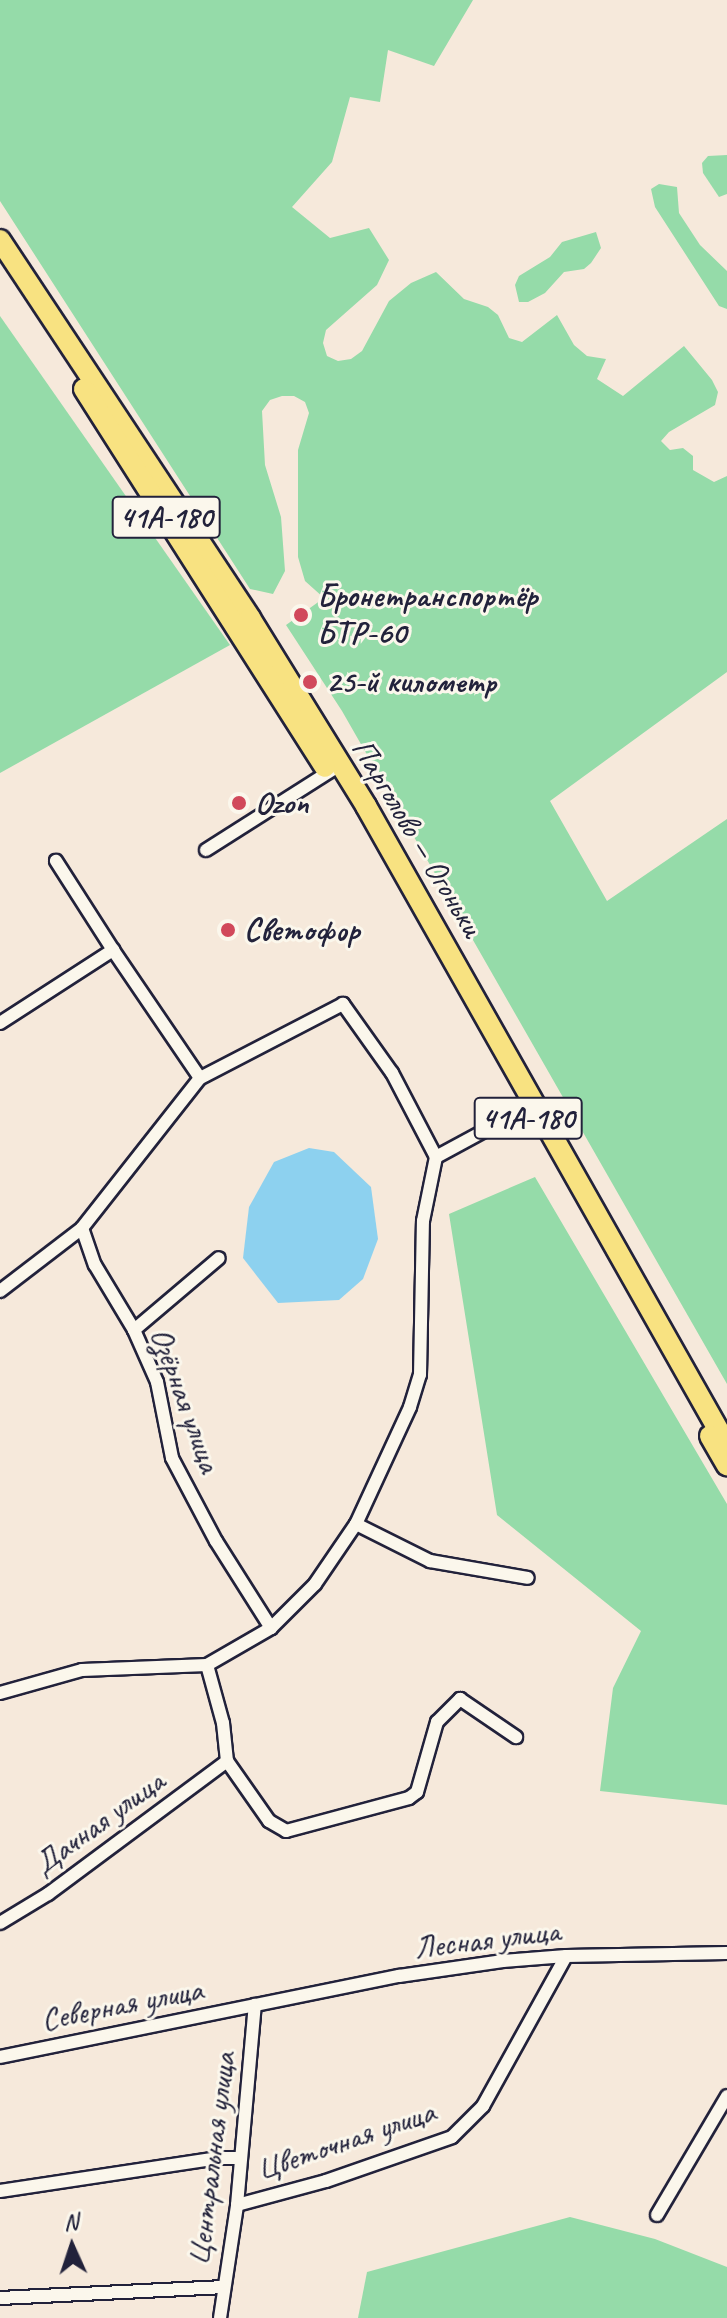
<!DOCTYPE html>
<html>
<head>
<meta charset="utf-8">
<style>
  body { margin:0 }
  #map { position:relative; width:727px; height:2318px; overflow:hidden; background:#f6e9db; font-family:Caveat,sans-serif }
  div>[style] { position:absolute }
  .green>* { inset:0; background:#95dba9 }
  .water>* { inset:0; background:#8dd1ef }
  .roads { filter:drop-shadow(2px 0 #22223b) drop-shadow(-2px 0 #22223b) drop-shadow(0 2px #22223b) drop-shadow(0 -2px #22223b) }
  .street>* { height:12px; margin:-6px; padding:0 6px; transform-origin:6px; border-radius:6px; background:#fbf7ec }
  .primary>* { height:20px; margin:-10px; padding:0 10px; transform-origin:10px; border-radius:10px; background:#f8e281 }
  .dots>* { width:22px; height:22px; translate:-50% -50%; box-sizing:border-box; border:4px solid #fbf7ec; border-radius:50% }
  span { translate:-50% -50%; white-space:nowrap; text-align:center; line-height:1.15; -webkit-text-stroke:6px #fbf7ec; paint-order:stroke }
  .shield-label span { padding:2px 6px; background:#fbf7ec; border:2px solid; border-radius:6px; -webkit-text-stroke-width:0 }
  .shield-label { font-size:30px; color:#22223b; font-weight:700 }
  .poi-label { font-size:32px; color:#22223b; font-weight:700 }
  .left { translate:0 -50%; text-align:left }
  .street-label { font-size:32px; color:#22223b }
  .north { position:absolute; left:32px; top:2206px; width:80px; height:80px; -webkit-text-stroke:6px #fbf7ec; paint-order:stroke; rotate:357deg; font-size:22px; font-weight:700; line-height:32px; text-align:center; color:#22223b }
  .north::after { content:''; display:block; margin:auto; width:28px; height:36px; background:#22223b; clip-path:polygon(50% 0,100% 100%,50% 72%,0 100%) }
</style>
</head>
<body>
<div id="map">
  <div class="green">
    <div style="clip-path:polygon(0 0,473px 0,434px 66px,388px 50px,380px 102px,350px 97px,332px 162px,292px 207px,330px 238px,369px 228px,389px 260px,377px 285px,326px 330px,323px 343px,327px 356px,338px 361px,351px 359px,362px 351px,389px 301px,411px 283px,436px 272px,464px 299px,488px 307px,498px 315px,509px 338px,522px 342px,557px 315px,574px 345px,587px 356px,606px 359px,597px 379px,623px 396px,684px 346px,712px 380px,718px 392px,715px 405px,669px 432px,661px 441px,670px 450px,683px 448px,693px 456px,693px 470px,714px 482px,727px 476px,727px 672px,550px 801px,607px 901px,727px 819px,727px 1384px,342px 711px,286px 625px,324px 598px,305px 581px,298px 557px,298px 450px,309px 413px,305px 402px,294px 396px,282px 396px,270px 400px,262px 411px,265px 465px,281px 517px,285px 571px,273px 594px,250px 589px,0 201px)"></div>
    <div style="clip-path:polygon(727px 155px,727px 194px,719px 197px,703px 173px,702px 163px,708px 156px)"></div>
    <div style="clip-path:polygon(659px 184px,677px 187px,679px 213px,700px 245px,727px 271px,727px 309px,719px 306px,655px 207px,651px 189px)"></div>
    <div style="clip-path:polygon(596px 232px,601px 248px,591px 263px,584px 269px,564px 272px,545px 293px,528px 302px,519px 302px,515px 285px,519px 276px,550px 257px,562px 242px)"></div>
    <div style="clip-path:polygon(0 316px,230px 645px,0 773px)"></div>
    <div style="clip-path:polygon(535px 1177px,727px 1504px,727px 1805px,600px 1791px,613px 1688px,641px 1631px,497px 1515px,449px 1214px)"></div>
    <div style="clip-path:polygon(570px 2217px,655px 2239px,727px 2267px,727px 2318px,358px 2318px,367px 2272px)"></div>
  </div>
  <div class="water">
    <div style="clip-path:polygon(309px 1148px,334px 1152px,371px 1187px,378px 1239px,363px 1279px,339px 1300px,278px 1303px,243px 1258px,249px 1207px,274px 1162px)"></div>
  </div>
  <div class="roads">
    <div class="street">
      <div style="left:206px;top:850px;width:153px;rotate:-32.4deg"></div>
      <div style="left:0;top:1023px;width:135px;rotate:-32.9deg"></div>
      <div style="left:113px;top:950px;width:106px;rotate:-122.6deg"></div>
      <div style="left:436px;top:1157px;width:99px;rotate:-28.4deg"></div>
      <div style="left:82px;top:1228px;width:39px;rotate:71deg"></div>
      <div style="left:95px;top:1265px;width:76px;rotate:59deg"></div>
      <div style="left:134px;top:1330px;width:57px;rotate:66.1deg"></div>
      <div style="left:157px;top:1382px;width:77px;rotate:78.8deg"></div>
      <div style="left:172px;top:1458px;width:94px;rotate:62.1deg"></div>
      <div style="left:216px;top:1541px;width:103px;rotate:57.7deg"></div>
      <div style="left:0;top:1291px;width:103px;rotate:-37.5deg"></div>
      <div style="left:82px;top:1228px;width:191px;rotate:-51.8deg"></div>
      <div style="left:200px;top:1078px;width:155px;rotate:-124.2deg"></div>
      <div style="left:134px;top:1330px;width:111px;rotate:-40.3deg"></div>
      <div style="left:356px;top:1524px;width:83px;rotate:26.6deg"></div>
      <div style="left:430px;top:1561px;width:99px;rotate:9.8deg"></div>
      <div style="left:207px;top:1665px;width:60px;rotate:74.6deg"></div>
      <div style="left:223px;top:1723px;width:38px;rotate:84deg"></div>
      <div style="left:227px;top:1761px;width:73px;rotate:55deg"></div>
      <div style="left:269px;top:1821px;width:20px;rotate:30deg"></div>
      <div style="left:286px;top:1831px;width:127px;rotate:-15deg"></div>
      <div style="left:409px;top:1798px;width:10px;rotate:-37deg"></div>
      <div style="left:417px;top:1792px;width:73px;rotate:-74.1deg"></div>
      <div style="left:437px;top:1722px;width:33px;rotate:-45deg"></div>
      <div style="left:460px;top:1699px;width:68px;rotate:34.2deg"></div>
      <div style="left:0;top:1693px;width:85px;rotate:-15.7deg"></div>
      <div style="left:82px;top:1670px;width:125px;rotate:-2.3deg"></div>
      <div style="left:207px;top:1665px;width:74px;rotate:-30deg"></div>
      <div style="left:271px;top:1628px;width:62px;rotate:-45deg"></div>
      <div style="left:315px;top:1584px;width:73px;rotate:-55.7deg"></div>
      <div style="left:356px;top:1524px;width:129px;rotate:-65.2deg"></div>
      <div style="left:410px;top:1407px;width:34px;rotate:-73deg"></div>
      <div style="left:420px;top:1375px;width:154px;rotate:-88.9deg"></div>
      <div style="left:423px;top:1221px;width:65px;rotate:-78.5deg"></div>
      <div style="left:436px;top:1157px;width:95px;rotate:-117.6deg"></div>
      <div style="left:392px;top:1073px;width:85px;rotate:-125.4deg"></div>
      <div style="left:343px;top:1004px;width:161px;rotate:152.6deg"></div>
      <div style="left:0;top:1923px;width:56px;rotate:-31.1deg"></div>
      <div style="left:48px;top:1894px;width:223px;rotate:-36.6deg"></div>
      <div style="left:0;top:2057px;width:407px;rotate:-11.5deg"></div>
      <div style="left:399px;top:1976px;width:105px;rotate:-8.2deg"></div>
      <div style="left:503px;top:1961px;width:63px;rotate:-4.5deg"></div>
      <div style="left:566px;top:1956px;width:161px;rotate:-1.1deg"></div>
      <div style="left:0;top:2191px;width:221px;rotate:-8.6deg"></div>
      <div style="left:219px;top:2158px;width:22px"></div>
      <div style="left:237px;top:2205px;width:92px;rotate:-15.1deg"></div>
      <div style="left:326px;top:2181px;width:133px;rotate:-19.2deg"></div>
      <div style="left:452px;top:2137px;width:44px;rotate:-45deg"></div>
      <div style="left:483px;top:2106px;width:171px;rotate:-61deg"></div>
      <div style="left:657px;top:2215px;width:138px;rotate:-59.5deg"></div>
      <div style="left:0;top:2298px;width:224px;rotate:-2.8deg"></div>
      <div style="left:220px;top:2318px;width:114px;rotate:-81.4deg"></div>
      <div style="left:237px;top:2205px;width:201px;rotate:-84.9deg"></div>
    </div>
    <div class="primary">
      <div style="left:0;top:240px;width:453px;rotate:56.5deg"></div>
      <div style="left:250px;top:618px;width:221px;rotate:58.3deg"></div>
      <div style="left:366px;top:806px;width:734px;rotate:60.54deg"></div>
      <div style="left:84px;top:389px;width:448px;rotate:57.5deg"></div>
      <div style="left:710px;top:1436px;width:34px;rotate:60deg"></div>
    </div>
  </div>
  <div class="dots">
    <div style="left:301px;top:615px;background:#d1495b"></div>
    <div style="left:310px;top:682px;background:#d1495b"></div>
    <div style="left:239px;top:803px;background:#d1495b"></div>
    <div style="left:228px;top:930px;background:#d1495b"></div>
  </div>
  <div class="shield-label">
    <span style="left:166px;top:517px">41А-180</span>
    <span style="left:528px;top:1118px">41А-180</span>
  </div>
  <div class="poi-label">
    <span class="left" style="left:317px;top:615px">Бронетранспортёр<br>БТР-60</span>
    <span class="left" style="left:326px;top:682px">25-й километр</span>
    <span class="left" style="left:255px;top:803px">Ozon</span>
    <span class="left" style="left:244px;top:930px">Светофор</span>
  </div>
  <div class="street-label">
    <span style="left:417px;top:838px;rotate:59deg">Парголово — Огоньки</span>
    <span style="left:185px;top:1400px;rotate:70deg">Озёрная улица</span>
    <span style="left:99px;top:1823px;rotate:-36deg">Дачная улица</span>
    <span style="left:487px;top:1940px;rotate:-7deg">Лесная улица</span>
    <span style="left:122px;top:2005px;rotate:-11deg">Северная улица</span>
    <span style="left:346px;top:2141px;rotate:-19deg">Цветочная улица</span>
    <span style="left:212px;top:2159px;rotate:-83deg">Центральная улица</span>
  </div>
  <div class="north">N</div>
</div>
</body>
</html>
